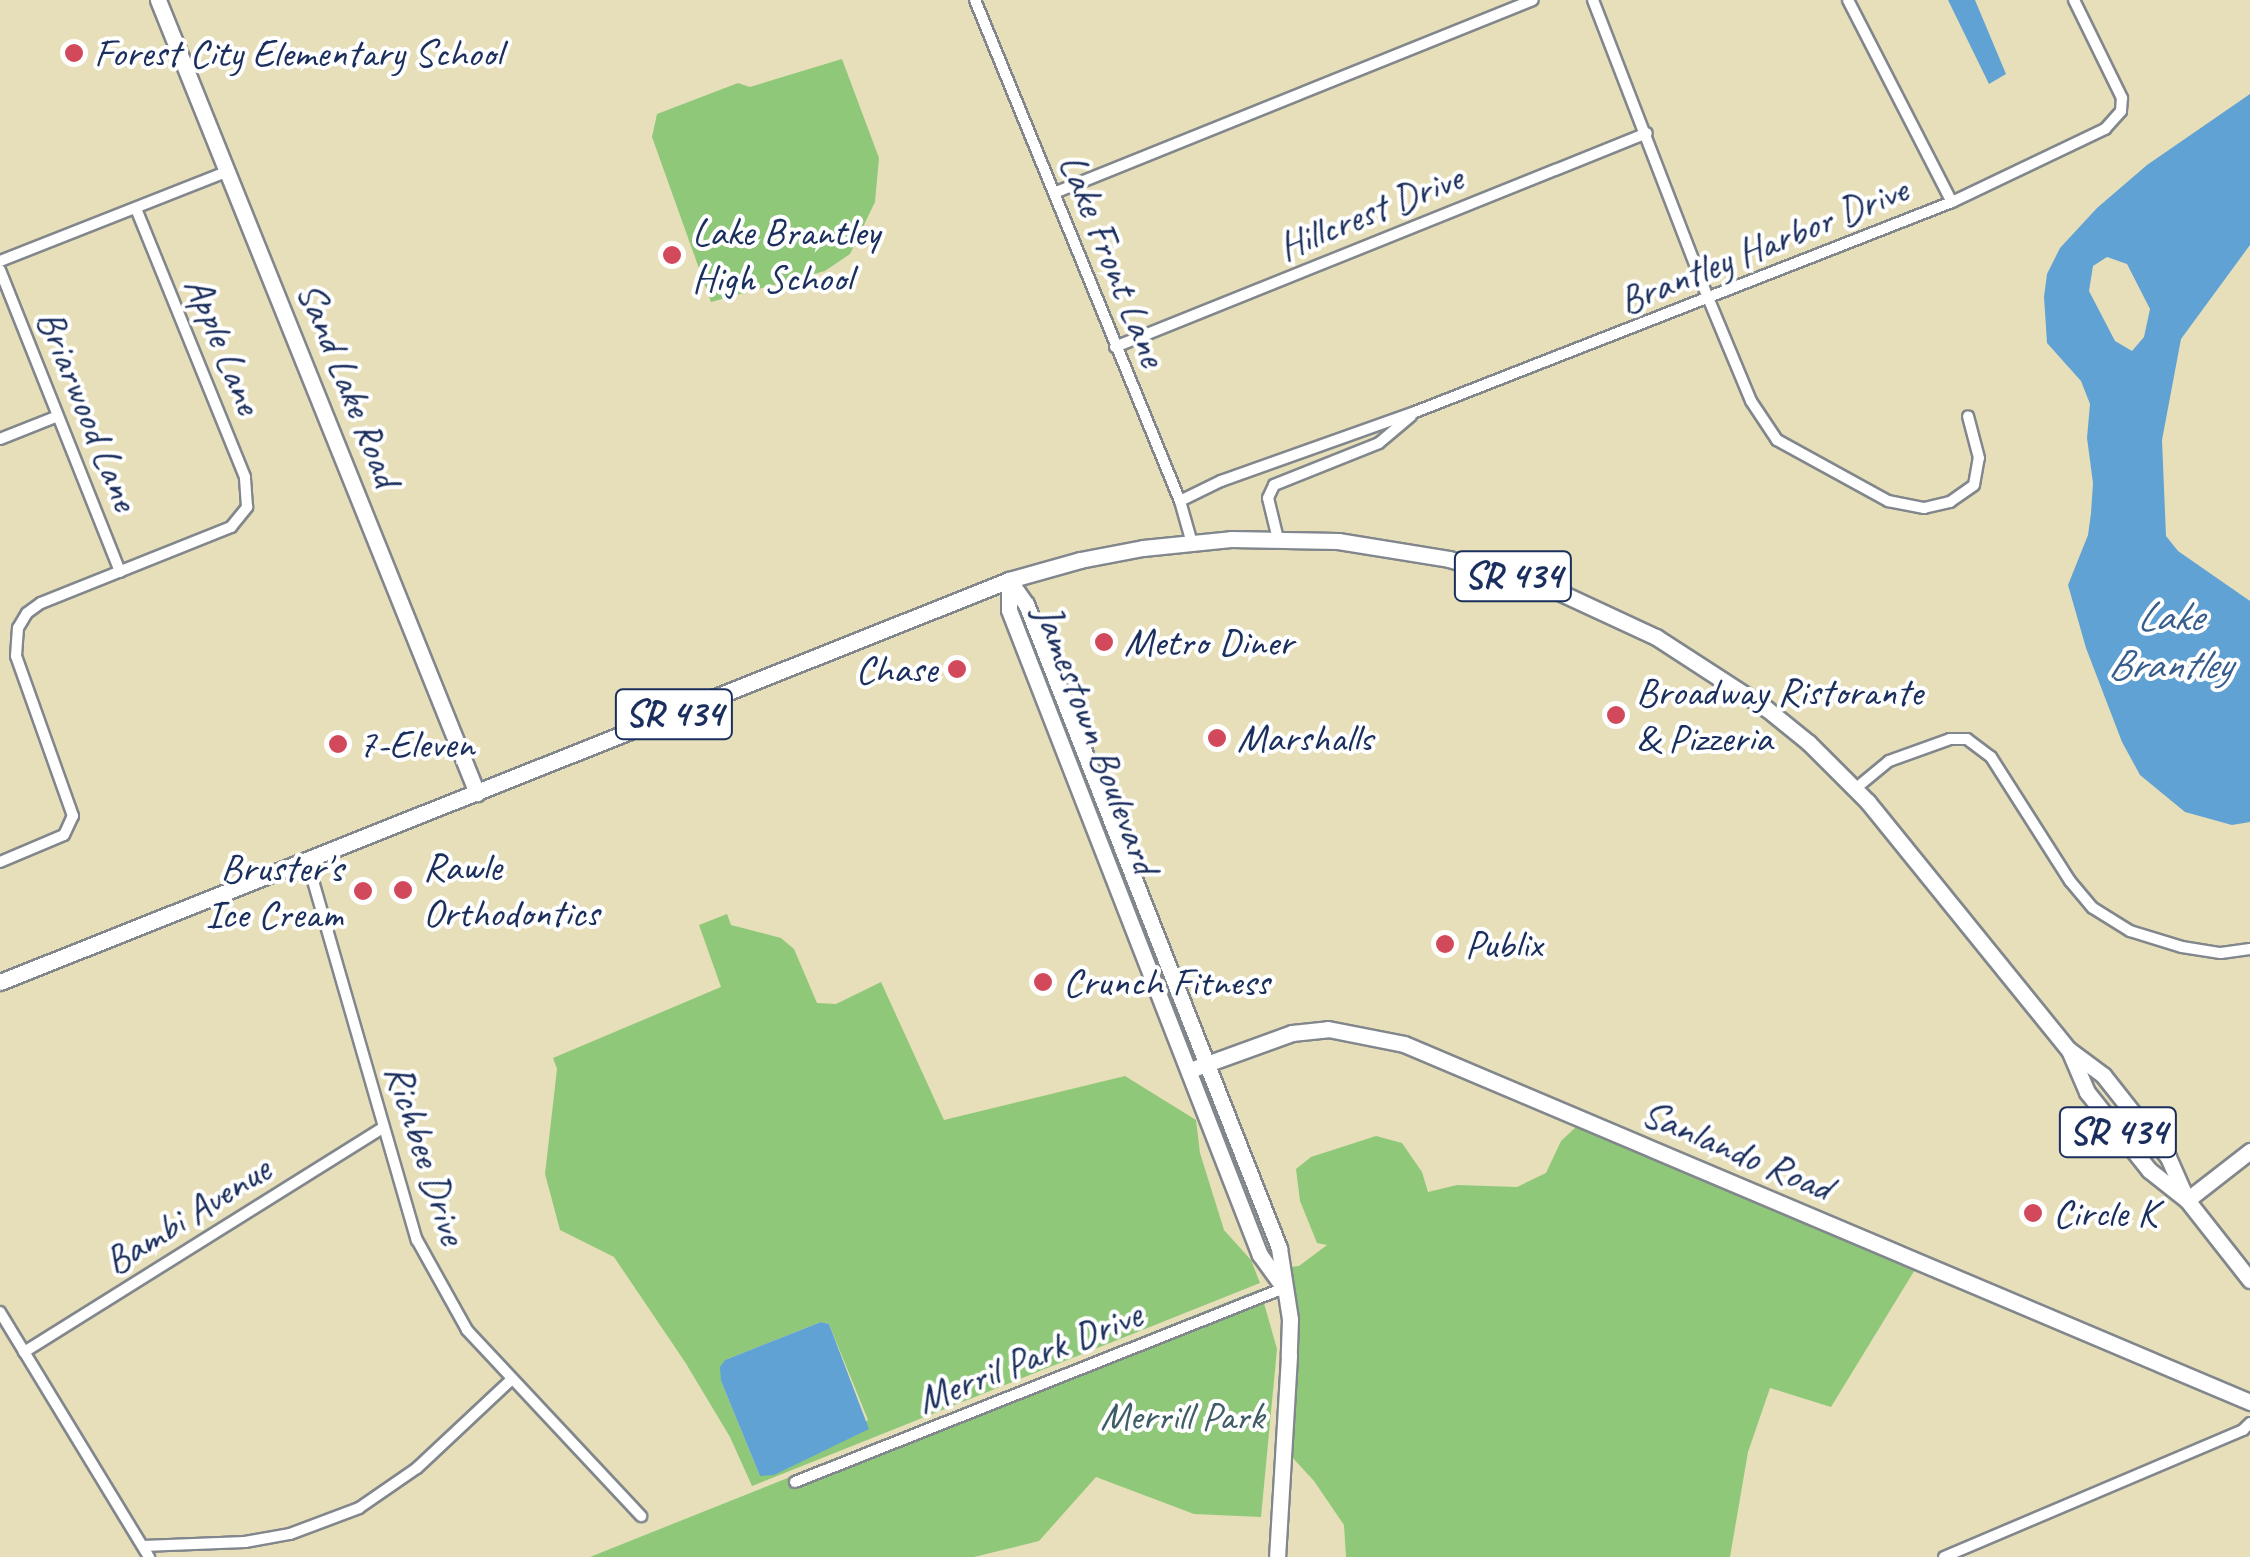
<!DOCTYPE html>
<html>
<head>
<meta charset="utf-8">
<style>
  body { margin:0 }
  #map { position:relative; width:2250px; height:1557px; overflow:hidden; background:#e7dfb9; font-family:Caveat,sans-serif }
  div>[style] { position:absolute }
  .green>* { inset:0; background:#90c87a }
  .water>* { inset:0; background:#61a2d4 }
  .roads { filter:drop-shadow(2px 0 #81878c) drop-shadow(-2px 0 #81878c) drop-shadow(0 2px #81878c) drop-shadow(0 -2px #81878c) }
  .street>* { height:10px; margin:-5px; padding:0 5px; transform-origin:5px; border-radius:5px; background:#fff }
  .secondary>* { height:15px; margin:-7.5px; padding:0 7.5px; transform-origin:7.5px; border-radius:7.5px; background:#fff }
  .primary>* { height:15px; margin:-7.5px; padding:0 7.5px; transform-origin:7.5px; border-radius:7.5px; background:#fff }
  .dots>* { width:28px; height:28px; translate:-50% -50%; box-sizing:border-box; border:5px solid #fff; border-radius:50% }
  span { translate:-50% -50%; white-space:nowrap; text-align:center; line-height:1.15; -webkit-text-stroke:8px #fff; paint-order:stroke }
  .shield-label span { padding:2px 8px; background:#fff; border:2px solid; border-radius:8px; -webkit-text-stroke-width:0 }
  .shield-label { font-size:38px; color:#1b2f5e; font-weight:700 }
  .poi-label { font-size:40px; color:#1b2f5e }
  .left { translate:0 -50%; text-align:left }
  .right { translate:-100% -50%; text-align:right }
  .street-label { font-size:40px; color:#1b2f5e }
  .park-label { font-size:40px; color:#3e5d66 }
  .water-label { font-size:42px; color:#375d8d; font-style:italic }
</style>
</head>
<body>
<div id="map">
  <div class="green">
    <div style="clip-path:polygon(842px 59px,879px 158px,875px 202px,850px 254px,825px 271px,711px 302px,652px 137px,657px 114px,738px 83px,750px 87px)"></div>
    <div style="clip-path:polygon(evenodd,727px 914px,731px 925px,781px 938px,794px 949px,817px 1003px,836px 1004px,881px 982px,944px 1120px,1125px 1076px,1196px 1120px,1200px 1153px,1224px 1230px,1251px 1260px,1260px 1283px,752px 1486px,730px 1437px,685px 1362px,614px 1257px,560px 1230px,545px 1174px,557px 1069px,553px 1058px,721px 987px,699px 925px,727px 914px,821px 1322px,829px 1324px,868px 1420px,760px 1476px,721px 1381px,725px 1360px,821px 1322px)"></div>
    <div style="clip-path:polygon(1578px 1125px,1916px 1268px,1831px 1407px,1770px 1388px,1748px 1452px,1730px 1557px,1346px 1557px,1344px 1525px,1314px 1481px,1291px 1456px,1297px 1319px,1289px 1267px,1299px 1266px,1327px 1245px,1317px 1243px,1300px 1201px,1296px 1169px,1311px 1157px,1376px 1136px,1402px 1143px,1422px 1172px,1428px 1192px,1457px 1185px,1517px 1187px,1546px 1173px,1561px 1141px)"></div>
    <div style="clip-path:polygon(1260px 1289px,1277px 1349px,1261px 1517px,1194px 1514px,1096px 1477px,1039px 1541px,974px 1557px,590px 1557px)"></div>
  </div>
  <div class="water">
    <div style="clip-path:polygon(1948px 0,1975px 0,2006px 74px,1989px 84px)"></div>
    <div style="clip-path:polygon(evenodd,2250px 94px,2250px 245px,2181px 339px,2162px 440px,2166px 536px,2178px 551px,2250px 601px,2250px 822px,2232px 825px,2185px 812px,2140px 775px,2122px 742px,2086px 648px,2068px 585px,2088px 535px,2091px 513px,2093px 483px,2087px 438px,2090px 404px,2081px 381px,2047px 343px,2044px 297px,2047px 274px,2060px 248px,2097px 208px,2147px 165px,2250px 94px,2107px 257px,2127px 264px,2150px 309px,2144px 337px,2132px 351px,2115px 341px,2089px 291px,2093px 266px,2107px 257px)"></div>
    <div style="clip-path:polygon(821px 1322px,829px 1324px,869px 1429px,774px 1475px,760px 1476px,721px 1381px,720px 1367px,725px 1360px)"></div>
  </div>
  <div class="roads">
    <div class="street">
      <div style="left:975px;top:0;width:541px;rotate:67.75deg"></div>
      <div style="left:1180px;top:501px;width:44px;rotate:74.1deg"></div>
      <div style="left:1593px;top:0;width:322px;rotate:68.9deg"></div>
      <div style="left:1709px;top:300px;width:109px;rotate:67.4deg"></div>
      <div style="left:1751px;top:401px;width:47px;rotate:56.3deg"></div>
      <div style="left:1777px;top:440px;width:127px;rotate:28.8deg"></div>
      <div style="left:1888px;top:501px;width:37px;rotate:11deg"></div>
      <div style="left:1924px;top:508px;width:27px;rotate:-13deg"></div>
      <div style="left:1950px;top:502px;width:29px;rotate:-35deg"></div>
      <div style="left:1974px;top:485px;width:27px;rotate:-80deg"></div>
      <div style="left:1979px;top:458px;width:43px;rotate:-104.7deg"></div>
      <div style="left:1848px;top:0;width:227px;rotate:62.8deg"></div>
      <div style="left:1054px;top:193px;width:516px;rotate:-21.95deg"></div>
      <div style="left:0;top:261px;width:245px;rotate:-21.5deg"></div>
      <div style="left:0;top:270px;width:325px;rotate:68.3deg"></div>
      <div style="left:1115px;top:347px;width:573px;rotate:-21.91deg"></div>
      <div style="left:0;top:439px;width:62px;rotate:-21.6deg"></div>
      <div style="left:1180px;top:501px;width:46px;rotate:-26deg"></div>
      <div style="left:1221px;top:481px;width:206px;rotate:-19.6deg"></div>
      <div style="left:1415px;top:412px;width:577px;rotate:-21.36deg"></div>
      <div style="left:1952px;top:202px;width:170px;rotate:-25.5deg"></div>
      <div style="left:2105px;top:129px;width:24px;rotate:-48deg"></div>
      <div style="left:2121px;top:111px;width:13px;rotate:-86deg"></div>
      <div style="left:2122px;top:98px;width:109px;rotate:-116.1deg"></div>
      <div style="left:1278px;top:539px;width:42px;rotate:-103.7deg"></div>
      <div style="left:1268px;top:498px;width:14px;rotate:-65deg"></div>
      <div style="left:1274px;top:485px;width:113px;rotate:-21.8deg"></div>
      <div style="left:1379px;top:443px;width:42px;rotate:-40.2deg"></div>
      <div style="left:1855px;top:789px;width:44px;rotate:-39.5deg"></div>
      <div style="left:1889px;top:761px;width:65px;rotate:-19.8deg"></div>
      <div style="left:1950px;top:739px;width:17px"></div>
      <div style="left:1967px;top:739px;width:30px;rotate:37deg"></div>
      <div style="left:1991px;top:757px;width:147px;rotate:57.5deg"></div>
      <div style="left:2070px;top:881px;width:35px;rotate:50deg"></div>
      <div style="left:2093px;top:908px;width:44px;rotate:31.9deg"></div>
      <div style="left:2130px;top:931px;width:54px;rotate:17.1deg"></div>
      <div style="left:2182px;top:947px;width:39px;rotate:9deg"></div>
      <div style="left:2221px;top:953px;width:29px;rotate:-8deg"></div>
      <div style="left:307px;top:860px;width:396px;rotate:73.9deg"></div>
      <div style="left:417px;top:1240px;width:103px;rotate:60.9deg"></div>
      <div style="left:467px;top:1330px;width:255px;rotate:46.9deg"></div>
      <div style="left:0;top:862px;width:69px;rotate:-22.9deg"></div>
      <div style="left:64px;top:835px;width:21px;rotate:-65deg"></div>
      <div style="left:73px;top:816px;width:170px;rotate:-109.6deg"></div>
      <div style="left:16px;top:656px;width:28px;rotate:-86deg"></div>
      <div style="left:18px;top:628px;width:17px;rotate:-59deg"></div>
      <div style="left:27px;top:613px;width:17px;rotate:-36deg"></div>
      <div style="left:41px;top:603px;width:205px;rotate:-21.8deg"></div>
      <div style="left:231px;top:527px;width:26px;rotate:-51deg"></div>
      <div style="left:247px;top:507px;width:30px;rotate:-94deg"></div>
      <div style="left:245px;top:477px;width:290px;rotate:-112.1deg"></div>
      <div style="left:0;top:1312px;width:287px;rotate:58.7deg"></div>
      <div style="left:24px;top:1352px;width:422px;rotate:-32deg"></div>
      <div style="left:795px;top:1482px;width:526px;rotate:-21.64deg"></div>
      <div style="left:143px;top:1546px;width:102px;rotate:-2.2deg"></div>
      <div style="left:245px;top:1542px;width:46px;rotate:-10.1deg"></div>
      <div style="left:290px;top:1534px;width:74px;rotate:-20.6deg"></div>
      <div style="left:359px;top:1508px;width:70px;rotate:-34.6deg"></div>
      <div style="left:417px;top:1468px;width:127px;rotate:-43.1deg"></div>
      <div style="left:1944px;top:1557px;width:325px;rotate:-23deg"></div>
      <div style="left:2243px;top:1430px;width:10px;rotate:-45deg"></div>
    </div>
    <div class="secondary">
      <div style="left:158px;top:0;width:855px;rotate:68.09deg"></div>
      <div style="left:1009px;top:580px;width:29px;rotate:55deg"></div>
      <div style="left:1026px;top:604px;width:692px;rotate:68.55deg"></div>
      <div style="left:1279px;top:1248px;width:72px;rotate:81.2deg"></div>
      <div style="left:1290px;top:1319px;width:37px;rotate:92deg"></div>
      <div style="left:1289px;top:1356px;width:201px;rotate:93.4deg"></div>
      <div style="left:1009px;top:580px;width:30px;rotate:90deg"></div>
      <div style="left:1009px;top:610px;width:692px;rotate:68.74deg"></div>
      <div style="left:1260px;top:1255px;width:39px;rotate:54deg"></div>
      <div style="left:1190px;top:1070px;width:109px;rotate:-19.9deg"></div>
      <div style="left:1292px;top:1033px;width:36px;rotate:-6deg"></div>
      <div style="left:1328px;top:1029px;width:77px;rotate:11.2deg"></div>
      <div style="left:1404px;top:1044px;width:919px;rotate:22.94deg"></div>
      <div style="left:2187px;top:1200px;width:80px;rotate:-37.9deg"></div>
    </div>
    <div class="primary">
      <div style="left:0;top:982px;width:1086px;rotate:-21.72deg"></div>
      <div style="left:1009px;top:580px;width:74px;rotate:-15.7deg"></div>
      <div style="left:1080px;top:560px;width:64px;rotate:-10.8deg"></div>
      <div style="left:1143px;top:548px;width:88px;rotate:-5.8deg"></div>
      <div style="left:1231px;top:539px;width:107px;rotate:1.1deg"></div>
      <div style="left:1338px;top:541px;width:112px;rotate:9.2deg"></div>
      <div style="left:1449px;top:559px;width:115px;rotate:16.7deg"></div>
      <div style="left:1559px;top:592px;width:107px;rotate:24.9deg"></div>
      <div style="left:1656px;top:637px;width:132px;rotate:33deg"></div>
      <div style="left:1767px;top:709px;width:54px;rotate:39deg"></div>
      <div style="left:1809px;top:743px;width:83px;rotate:45deg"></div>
      <div style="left:1868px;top:802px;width:318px;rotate:51deg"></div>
      <div style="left:2068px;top:1049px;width:44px;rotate:36.6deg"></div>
      <div style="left:2103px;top:1075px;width:105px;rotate:51.6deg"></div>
      <div style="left:2168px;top:1157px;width:47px;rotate:66.2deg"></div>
      <div style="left:2069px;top:1050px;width:46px;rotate:66.8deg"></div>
      <div style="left:2087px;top:1092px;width:100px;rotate:51.5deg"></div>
      <div style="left:2149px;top:1170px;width:48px;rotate:38.3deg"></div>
      <div style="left:2187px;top:1200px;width:102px;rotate:51.8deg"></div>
    </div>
  </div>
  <div class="dots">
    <div style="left:74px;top:53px;background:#d1495b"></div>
    <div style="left:672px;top:255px;background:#d1495b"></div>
    <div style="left:1104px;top:642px;background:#d1495b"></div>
    <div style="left:957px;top:669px;background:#d1495b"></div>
    <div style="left:1616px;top:715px;background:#d1495b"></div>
    <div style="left:1217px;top:738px;background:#d1495b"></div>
    <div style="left:338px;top:744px;background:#d1495b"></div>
    <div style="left:403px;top:890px;background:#d1495b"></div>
    <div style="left:363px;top:891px;background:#d1495b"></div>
    <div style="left:1445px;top:944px;background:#d1495b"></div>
    <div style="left:1043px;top:982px;background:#d1495b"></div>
    <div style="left:2033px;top:1213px;background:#d1495b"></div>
  </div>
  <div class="shield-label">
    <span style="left:1513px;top:576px">SR 434</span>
    <span style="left:674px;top:714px">SR 434</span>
    <span style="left:2118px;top:1132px">SR 434</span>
  </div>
  <div class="poi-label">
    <span class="left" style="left:94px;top:53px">Forest City Elementary School</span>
    <span class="left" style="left:692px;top:255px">Lake Brantley<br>High School</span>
    <span class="left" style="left:1124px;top:642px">Metro Diner</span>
    <span class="right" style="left:937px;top:669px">Chase</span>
    <span class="left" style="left:1636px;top:715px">Broadway Ristorante<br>&amp; Pizzeria</span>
    <span class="left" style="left:1237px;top:738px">Marshalls</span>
    <span class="left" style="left:358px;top:744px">7-Eleven</span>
    <span class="left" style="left:423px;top:890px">Rawle<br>Orthodontics</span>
    <span class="right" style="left:343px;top:891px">Bruster's<br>Ice Cream</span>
    <span class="left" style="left:1465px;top:944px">Publix</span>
    <span class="left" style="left:1063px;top:982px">Crunch Fitness</span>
    <span class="left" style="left:2053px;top:1213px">Circle K</span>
  </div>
  <div class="street-label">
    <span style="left:1370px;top:212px;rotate:-22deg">Hillcrest Drive</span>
    <span style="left:1763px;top:245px;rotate:-22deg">Brantley Harbor Drive</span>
    <span style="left:1113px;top:260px;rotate:68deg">Lake Front Lane</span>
    <span style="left:224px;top:345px;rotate:68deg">Apple Lane</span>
    <span style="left:349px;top:384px;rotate:68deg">Sand Lake Road</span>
    <span style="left:88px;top:410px;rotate:68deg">Briarwood Lane</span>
    <span style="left:1097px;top:739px;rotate:69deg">Jamestown Boulevard</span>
    <span style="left:1737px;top:1150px;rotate:23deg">Sanlando Road</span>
    <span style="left:426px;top:1154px;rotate:72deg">Richbee Drive</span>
    <span style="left:187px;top:1215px;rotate:-32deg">Bambi Avenue</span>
    <span style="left:1029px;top:1357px;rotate:-22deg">Merril Park Drive</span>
  </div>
  <div class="park-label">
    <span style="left:1182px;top:1416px">Merrill Park</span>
  </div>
  <div class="water-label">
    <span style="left:2169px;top:641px">Lake<br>Brantley</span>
  </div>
</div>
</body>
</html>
